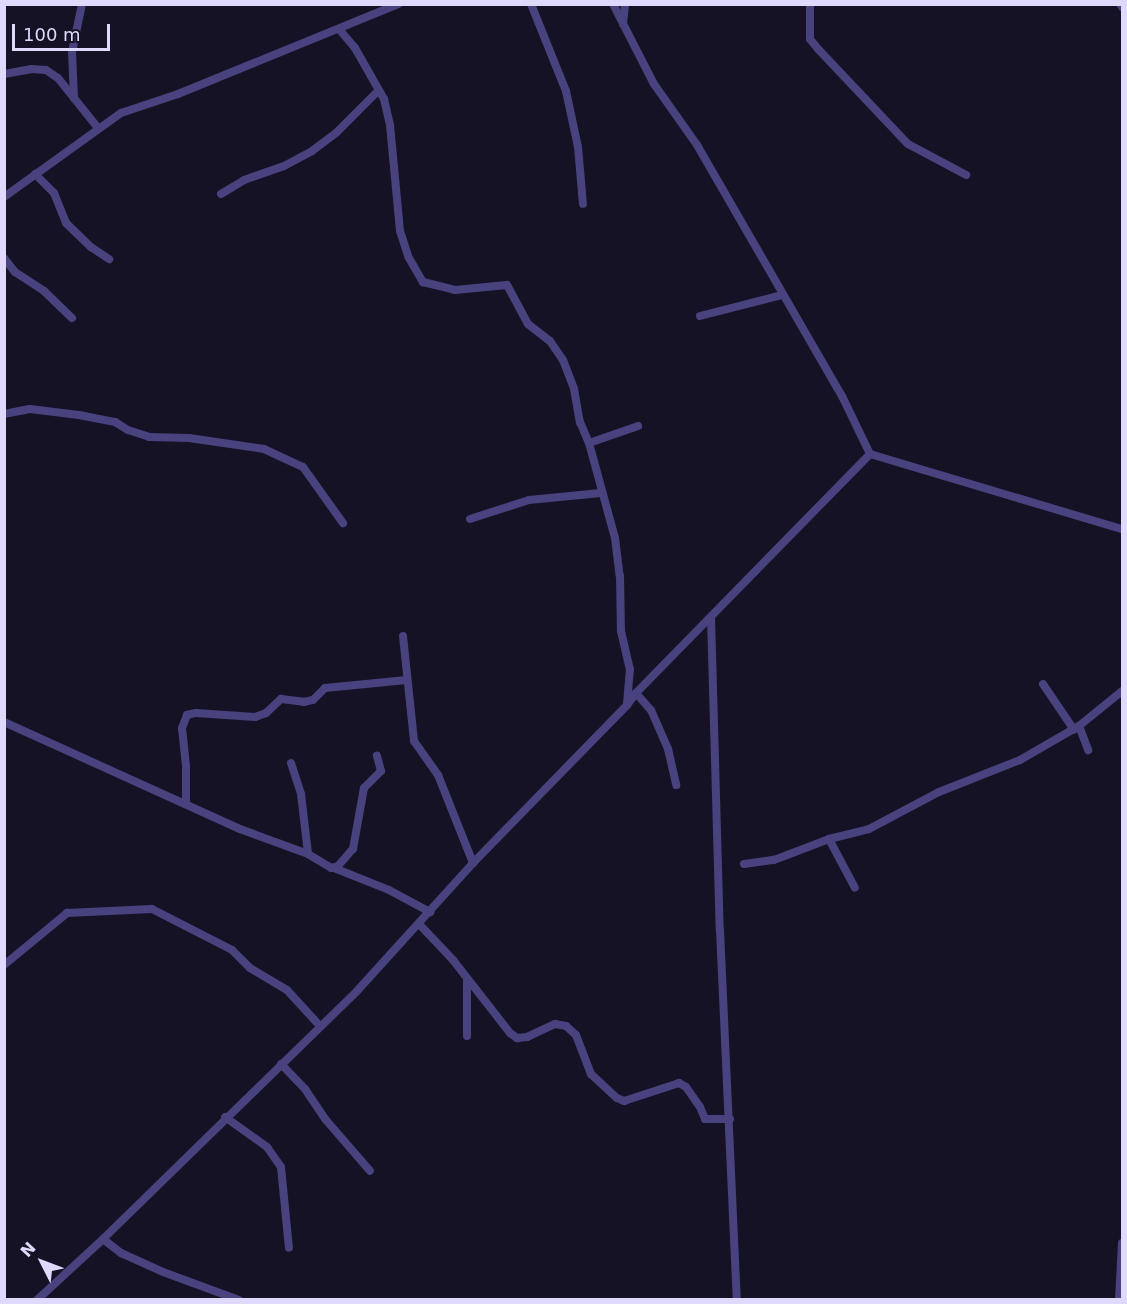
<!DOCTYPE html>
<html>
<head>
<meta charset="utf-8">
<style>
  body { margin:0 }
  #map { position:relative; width:1127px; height:1304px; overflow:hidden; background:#161225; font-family:"DejaVu Sans",sans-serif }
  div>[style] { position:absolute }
  .minor>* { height:8px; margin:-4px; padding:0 4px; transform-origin:4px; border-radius:4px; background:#48427e }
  span { translate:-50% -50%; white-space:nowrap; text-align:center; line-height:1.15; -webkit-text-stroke:4.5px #161225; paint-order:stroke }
  .frame { position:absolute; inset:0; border:6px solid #dfdafb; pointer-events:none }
  .north { position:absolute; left:12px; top:1232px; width:60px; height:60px; -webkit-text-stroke:4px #161225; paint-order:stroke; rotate:312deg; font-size:16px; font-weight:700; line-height:24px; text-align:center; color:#dfdafb }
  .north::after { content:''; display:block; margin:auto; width:21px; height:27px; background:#dfdafb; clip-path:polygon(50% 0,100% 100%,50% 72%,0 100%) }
  .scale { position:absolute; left:12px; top:24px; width:98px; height:27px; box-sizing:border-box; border:3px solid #dfdafb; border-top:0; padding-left:8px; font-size:18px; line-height:21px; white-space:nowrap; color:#dfdafb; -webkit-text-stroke:4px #161225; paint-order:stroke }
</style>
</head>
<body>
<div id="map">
  <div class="minor">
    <div style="left:531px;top:4px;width:94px;rotate:68.1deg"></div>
    <div style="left:566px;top:91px;width:57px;rotate:77.9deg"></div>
    <div style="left:578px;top:147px;width:57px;rotate:85deg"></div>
    <div style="left:613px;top:4px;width:90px;rotate:62.9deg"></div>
    <div style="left:654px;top:84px;width:75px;rotate:54.8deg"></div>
    <div style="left:697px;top:145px;width:290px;rotate:60deg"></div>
    <div style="left:842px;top:396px;width:64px;rotate:64.2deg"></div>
    <div style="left:870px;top:454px;width:263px;rotate:16.6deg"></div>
    <div style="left:810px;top:4px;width:35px;rotate:90deg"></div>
    <div style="left:810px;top:39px;width:14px;rotate:51deg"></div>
    <div style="left:819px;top:50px;width:129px;rotate:46.6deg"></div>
    <div style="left:908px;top:144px;width:66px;rotate:28.1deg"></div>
    <div style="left:1120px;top:4px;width:4px;rotate:56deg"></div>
    <div style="left:623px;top:24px;width:20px;rotate:-84deg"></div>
    <div style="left:339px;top:29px;width:25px;rotate:50deg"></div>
    <div style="left:355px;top:48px;width:59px;rotate:60.4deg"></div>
    <div style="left:384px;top:99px;width:27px;rotate:77deg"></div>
    <div style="left:390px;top:125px;width:106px;rotate:84.6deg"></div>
    <div style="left:400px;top:231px;width:28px;rotate:72deg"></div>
    <div style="left:409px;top:258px;width:28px;rotate:60deg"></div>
    <div style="left:423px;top:282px;width:33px;rotate:14deg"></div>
    <div style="left:455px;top:290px;width:52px;rotate:-5.5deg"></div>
    <div style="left:507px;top:285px;width:44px;rotate:61.7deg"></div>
    <div style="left:528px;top:324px;width:28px;rotate:38deg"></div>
    <div style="left:550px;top:341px;width:23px;rotate:56deg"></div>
    <div style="left:563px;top:360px;width:31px;rotate:69deg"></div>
    <div style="left:574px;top:389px;width:34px;rotate:80deg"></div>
    <div style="left:580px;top:422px;width:23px;rotate:67deg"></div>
    <div style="left:589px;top:443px;width:52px;rotate:-19.1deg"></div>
    <div style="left:4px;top:74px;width:27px;rotate:-10deg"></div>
    <div style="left:31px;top:69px;width:15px;rotate:4deg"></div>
    <div style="left:46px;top:70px;width:14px;rotate:34deg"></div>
    <div style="left:58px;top:78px;width:64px;rotate:51.3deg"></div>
    <div style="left:74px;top:98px;width:46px;rotate:-92.5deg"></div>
    <div style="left:72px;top:52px;width:49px;rotate:-78.2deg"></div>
    <div style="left:35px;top:174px;width:27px;rotate:45deg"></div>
    <div style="left:54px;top:193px;width:32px;rotate:68deg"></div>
    <div style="left:66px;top:223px;width:35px;rotate:44deg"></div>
    <div style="left:91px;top:247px;width:22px;rotate:34deg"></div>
    <div style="left:221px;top:194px;width:27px;rotate:-31deg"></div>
    <div style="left:244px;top:180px;width:42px;rotate:-19.3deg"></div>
    <div style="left:284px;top:166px;width:32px;rotate:-28deg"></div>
    <div style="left:312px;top:151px;width:31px;rotate:-37deg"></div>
    <div style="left:337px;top:132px;width:59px;rotate:-45deg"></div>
    <div style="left:4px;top:197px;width:144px;rotate:-35.7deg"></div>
    <div style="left:121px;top:113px;width:60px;rotate:-18.4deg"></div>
    <div style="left:178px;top:94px;width:238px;rotate:-22.2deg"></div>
    <div style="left:4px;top:258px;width:18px;rotate:52deg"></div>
    <div style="left:15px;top:272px;width:35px;rotate:33deg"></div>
    <div style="left:44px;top:291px;width:39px;rotate:44deg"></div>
    <div style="left:700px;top:316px;width:85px;rotate:-14.4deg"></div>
    <div style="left:4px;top:414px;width:26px;rotate:-11deg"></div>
    <div style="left:30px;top:409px;width:49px;rotate:7deg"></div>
    <div style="left:79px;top:415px;width:37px;rotate:11deg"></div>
    <div style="left:115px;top:422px;width:15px;rotate:32deg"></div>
    <div style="left:128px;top:430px;width:22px;rotate:18deg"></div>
    <div style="left:149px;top:437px;width:40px;rotate:1.4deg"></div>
    <div style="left:189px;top:438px;width:76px;rotate:8.3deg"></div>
    <div style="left:264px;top:449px;width:43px;rotate:24.8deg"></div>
    <div style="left:303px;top:467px;width:69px;rotate:54.5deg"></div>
    <div style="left:589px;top:443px;width:98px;rotate:74.7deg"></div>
    <div style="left:615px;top:538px;width:38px;rotate:83deg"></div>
    <div style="left:620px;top:576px;width:55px;rotate:89deg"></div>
    <div style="left:621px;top:631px;width:39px;rotate:77deg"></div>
    <div style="left:630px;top:669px;width:36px;rotate:95deg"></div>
    <div style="left:470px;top:519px;width:62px;rotate:-17.9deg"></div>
    <div style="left:529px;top:500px;width:72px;rotate:-5.6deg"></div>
    <div style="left:711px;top:617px;width:313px;rotate:88.4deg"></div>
    <div style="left:720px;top:930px;width:370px;rotate:87.4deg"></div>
    <div style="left:403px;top:636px;width:106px;rotate:84deg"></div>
    <div style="left:414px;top:741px;width:42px;rotate:54.8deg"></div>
    <div style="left:438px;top:775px;width:95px;rotate:68.3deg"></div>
    <div style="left:1043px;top:684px;width:55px;rotate:56deg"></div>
    <div style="left:636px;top:693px;width:23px;rotate:49deg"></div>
    <div style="left:651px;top:710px;width:43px;rotate:66.4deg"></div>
    <div style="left:668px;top:749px;width:37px;rotate:77deg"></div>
    <div style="left:4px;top:722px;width:259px;rotate:24.4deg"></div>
    <div style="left:240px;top:829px;width:72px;rotate:20.2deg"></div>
    <div style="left:308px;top:854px;width:27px;rotate:31deg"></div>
    <div style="left:331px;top:868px;width:7px;rotate:-16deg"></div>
    <div style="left:338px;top:866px;width:23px;rotate:-49deg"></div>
    <div style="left:353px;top:849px;width:62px;rotate:-79.8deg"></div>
    <div style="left:364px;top:788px;width:24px;rotate:-45deg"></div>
    <div style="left:381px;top:771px;width:16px;rotate:-105deg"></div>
    <div style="left:1079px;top:726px;width:26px;rotate:69deg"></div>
    <div style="left:291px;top:763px;width:33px;rotate:72deg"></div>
    <div style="left:301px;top:794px;width:60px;rotate:83.3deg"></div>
    <div style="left:186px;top:803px;width:37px;rotate:-90deg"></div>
    <div style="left:186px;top:766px;width:38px;rotate:-96deg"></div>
    <div style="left:182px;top:728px;width:14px;rotate:-69deg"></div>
    <div style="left:187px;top:715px;width:9px;rotate:-13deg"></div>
    <div style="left:196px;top:713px;width:59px;rotate:3.9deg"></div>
    <div style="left:255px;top:717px;width:12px;rotate:-20deg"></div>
    <div style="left:266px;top:713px;width:21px;rotate:-43deg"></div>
    <div style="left:281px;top:699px;width:23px;rotate:7deg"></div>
    <div style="left:304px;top:702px;width:9px;rotate:-13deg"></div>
    <div style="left:313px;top:700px;width:17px;rotate:-45deg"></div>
    <div style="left:325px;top:688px;width:82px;rotate:-5.6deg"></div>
    <div style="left:829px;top:839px;width:55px;rotate:62deg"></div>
    <div style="left:744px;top:864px;width:30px;rotate:-8deg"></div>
    <div style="left:774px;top:860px;width:59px;rotate:-20.9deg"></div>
    <div style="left:829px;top:839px;width:41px;rotate:-14deg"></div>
    <div style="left:869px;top:829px;width:79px;rotate:-27.9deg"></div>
    <div style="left:939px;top:792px;width:87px;rotate:-21.6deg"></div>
    <div style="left:1020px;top:760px;width:68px;rotate:-30deg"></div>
    <div style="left:1079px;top:726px;width:55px;rotate:-39.1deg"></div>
    <div style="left:334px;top:868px;width:59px;rotate:21.8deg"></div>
    <div style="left:389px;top:890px;width:47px;rotate:28.2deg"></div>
    <div style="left:419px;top:924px;width:50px;rotate:46.6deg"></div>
    <div style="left:453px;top:960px;width:93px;rotate:52deg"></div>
    <div style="left:510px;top:1033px;width:9px;rotate:36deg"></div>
    <div style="left:517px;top:1038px;width:10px;rotate:-6deg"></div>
    <div style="left:527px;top:1037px;width:31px;rotate:-25deg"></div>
    <div style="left:555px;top:1024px;width:11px;rotate:10deg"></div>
    <div style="left:566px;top:1026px;width:13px;rotate:42deg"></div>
    <div style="left:576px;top:1035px;width:42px;rotate:69deg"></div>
    <div style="left:591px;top:1074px;width:35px;rotate:43deg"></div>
    <div style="left:617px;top:1098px;width:8px;rotate:23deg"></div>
    <div style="left:624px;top:1101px;width:58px;rotate:-18.1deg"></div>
    <div style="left:679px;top:1083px;width:8px;rotate:30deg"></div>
    <div style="left:686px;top:1087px;width:24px;rotate:55deg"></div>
    <div style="left:700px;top:1107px;width:13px;rotate:67deg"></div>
    <div style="left:705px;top:1119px;width:25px"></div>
    <div style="left:4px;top:965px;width:82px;rotate:-39.5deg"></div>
    <div style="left:67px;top:913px;width:85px;rotate:-2.7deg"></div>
    <div style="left:152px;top:909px;width:90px;rotate:27.1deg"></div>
    <div style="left:232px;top:950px;width:25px;rotate:45deg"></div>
    <div style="left:250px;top:968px;width:43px;rotate:30.7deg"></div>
    <div style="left:287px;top:990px;width:49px;rotate:47.5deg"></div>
    <div style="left:467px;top:1036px;width:57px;rotate:-90deg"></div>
    <div style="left:281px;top:1064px;width:35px;rotate:46deg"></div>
    <div style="left:305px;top:1089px;width:37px;rotate:56deg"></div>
    <div style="left:326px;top:1120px;width:67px;rotate:49.2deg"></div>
    <div style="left:225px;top:1117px;width:52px;rotate:35.5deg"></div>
    <div style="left:267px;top:1147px;width:24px;rotate:55deg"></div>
    <div style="left:281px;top:1167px;width:81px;rotate:84.4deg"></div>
    <div style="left:103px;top:1239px;width:23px;rotate:38deg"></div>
    <div style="left:121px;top:1253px;width:46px;rotate:24.3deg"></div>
    <div style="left:163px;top:1272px;width:81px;rotate:20.2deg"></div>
    <div style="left:37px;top:1300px;width:90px;rotate:-42.7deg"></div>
    <div style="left:103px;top:1239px;width:355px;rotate:-44.3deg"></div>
    <div style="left:357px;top:991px;width:173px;rotate:-47.8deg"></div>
    <div style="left:473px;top:863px;width:221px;rotate:-45.7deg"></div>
    <div style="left:627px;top:705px;width:15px;rotate:-53deg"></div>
    <div style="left:636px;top:693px;width:334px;rotate:-45.6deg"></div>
    <div style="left:1119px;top:1300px;width:57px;rotate:-87deg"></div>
  </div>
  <div class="frame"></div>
  <div class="north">N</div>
  <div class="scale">100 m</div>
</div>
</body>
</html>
